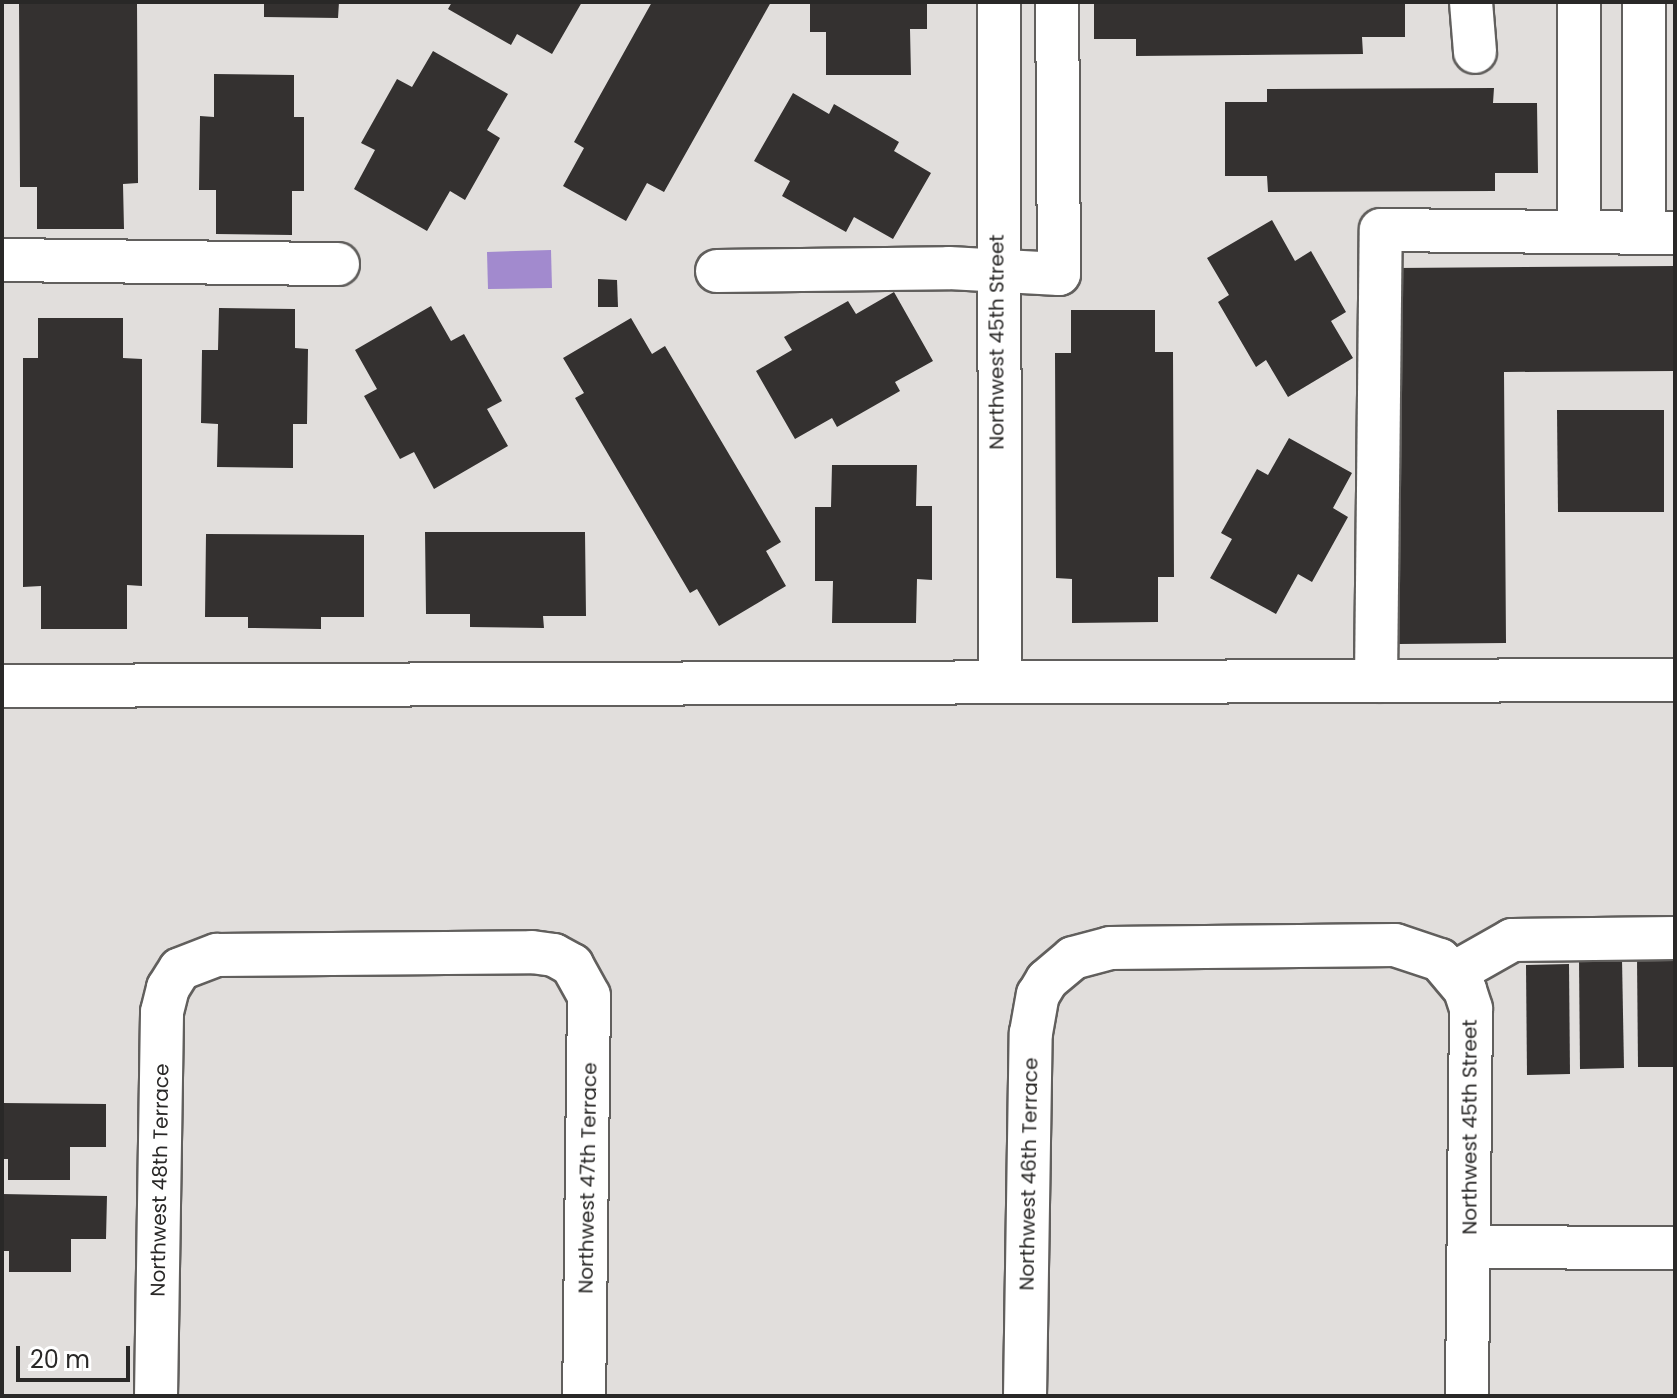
<!DOCTYPE html>
<html>
<head>
<meta charset="utf-8">
<style>
  body { margin:0 }
  #map { position:relative; width:1677px; height:1398px; overflow:hidden; background:#e1dedc; font-family:Poppins,sans-serif }
  div>[style] { position:absolute }
  .water>* { inset:0; background:#a28ace }
  .building>* { inset:0; background:#343130 }
  .roads { filter:drop-shadow(2px 0 #615f5d) drop-shadow(-2px 0 #615f5d) drop-shadow(0 2px #615f5d) drop-shadow(0 -2px #615f5d) }
  .minor>* { height:42px; margin:-21px; padding:0 21px; transform-origin:21px; border-radius:21px; background:#fff }
  span { translate:-50% -50%; white-space:nowrap; text-align:center; line-height:1.15; -webkit-text-stroke:8px #fff; paint-order:stroke }
  .street-label { font-size:20px; color:#292827 }
  .frame { position:absolute; inset:0; border:4px solid #292827; pointer-events:none }
  .scale { position:absolute; left:16px; top:1346px; width:114px; height:36px; box-sizing:border-box; border:4px solid #292827; border-top:0; padding-left:10px; font-size:24px; line-height:28px; white-space:nowrap; color:#292827; -webkit-text-stroke:6px #fff; paint-order:stroke }
</style>
</head>
<body>
<div id="map">
  <div class="water">
    <div style="clip-path:polygon(551px 250px,552px 288px,488px 289px,487px 252px)"></div>
  </div>
  <div class="building">
    <div style="clip-path:polygon(19px 2px,137px 2px,138px 183px,123px 184px,124px 229px,37px 229px,37px 187px,20px 187px)"></div>
    <div style="clip-path:polygon(264px 2px,339px 2px,338px 18px,264px 17px)"></div>
    <div style="clip-path:polygon(452px 2px,582px 2px,552px 54px,517px 34px,511px 45px,448px 9px)"></div>
    <div style="clip-path:polygon(652px 2px,771px 2px,664px 192px,647px 183px,626px 221px,563px 186px,584px 148px,574px 142px)"></div>
    <div style="clip-path:polygon(810px 2px,927px 2px,927px 29px,910px 29px,911px 75px,826px 75px,826px 32px,810px 32px)"></div>
    <div style="clip-path:polygon(1094px 2px,1405px 2px,1405px 37px,1362px 37px,1363px 54px,1136px 56px,1136px 39px,1094px 39px)"></div>
    <div style="clip-path:polygon(433px 51px,508px 94px,487px 130px,500px 138px,465px 200px,450px 191px,427px 231px,354px 189px,375px 150px,361px 143px,397px 79px,412px 87px)"></div>
    <div style="clip-path:polygon(214px 74px,294px 75px,294px 117px,304px 117px,304px 191px,292px 191px,292px 235px,216px 234px,216px 190px,199px 190px,200px 116px,214px 117px)"></div>
    <div style="clip-path:polygon(1494px 88px,1493px 103px,1537px 103px,1538px 173px,1495px 173px,1495px 191px,1268px 192px,1267px 176px,1225px 176px,1225px 102px,1267px 102px,1267px 89px)"></div>
    <div style="clip-path:polygon(793px 93px,829px 114px,834px 104px,899px 142px,894px 151px,931px 173px,893px 239px,854px 217px,846px 232px,782px 196px,790px 181px,754px 161px)"></div>
    <div style="clip-path:polygon(1272px 220px,1295px 261px,1311px 251px,1346px 312px,1331px 321px,1353px 358px,1288px 397px,1266px 360px,1256px 367px,1218px 302px,1229px 295px,1207px 258px)"></div>
    <div style="clip-path:polygon(1675px 266px,1675px 371px,1504px 372px,1506px 643px,1399px 644px,1396px 268px)"></div>
    <div style="clip-path:polygon(598px 279px,617px 280px,618px 307px,598px 307px)"></div>
    <div style="clip-path:polygon(894px 292px,933px 361px,895px 382px,900px 391px,837px 427px,832px 418px,795px 439px,756px 371px,792px 350px,784px 337px,848px 301px,856px 314px)"></div>
    <div style="clip-path:polygon(431px 306px,451px 341px,464px 334px,502px 401px,487px 409px,508px 446px,434px 489px,414px 452px,400px 459px,364px 396px,377px 389px,355px 350px)"></div>
    <div style="clip-path:polygon(219px 308px,295px 309px,295px 348px,308px 349px,307px 424px,293px 424px,293px 468px,217px 467px,218px 424px,201px 423px,202px 350px,218px 350px)"></div>
    <div style="clip-path:polygon(1071px 310px,1155px 310px,1155px 352px,1173px 352px,1174px 577px,1158px 577px,1158px 622px,1072px 623px,1072px 579px,1056px 578px,1055px 353px,1071px 353px)"></div>
    <div style="clip-path:polygon(38px 318px,123px 318px,123px 358px,142px 359px,142px 586px,127px 585px,127px 629px,41px 629px,41px 586px,23px 587px,23px 358px,38px 358px)"></div>
    <div style="clip-path:polygon(631px 318px,652px 354px,665px 346px,781px 542px,766px 551px,786px 586px,719px 626px,697px 589px,690px 593px,575px 398px,584px 393px,563px 358px)"></div>
    <div style="clip-path:polygon(1557px 410px,1664px 410px,1664px 512px,1558px 512px)"></div>
    <div style="clip-path:polygon(1289px 438px,1352px 473px,1333px 508px,1348px 517px,1312px 582px,1298px 574px,1276px 614px,1210px 578px,1232px 539px,1221px 533px,1257px 469px,1268px 475px)"></div>
    <div style="clip-path:polygon(832px 465px,917px 465px,916px 506px,932px 506px,932px 580px,917px 579px,916px 623px,832px 623px,833px 581px,815px 581px,815px 507px,831px 507px)"></div>
    <div style="clip-path:polygon(425px 532px,585px 532px,586px 616px,543px 616px,544px 628px,470px 627px,470px 614px,426px 614px)"></div>
    <div style="clip-path:polygon(206px 534px,364px 535px,364px 617px,321px 617px,321px 629px,248px 628px,248px 617px,205px 617px)"></div>
    <div style="clip-path:polygon(1675px 957px,1675px 1067px,1638px 1067px,1637px 958px)"></div>
    <div style="clip-path:polygon(1622px 959px,1624px 1068px,1580px 1069px,1579px 960px)"></div>
    <div style="clip-path:polygon(1569px 964px,1570px 1074px,1527px 1075px,1526px 965px)"></div>
    <div style="clip-path:polygon(2px 1103px,106px 1104px,106px 1147px,70px 1147px,70px 1180px,8px 1180px,8px 1159px,2px 1159px)"></div>
    <div style="clip-path:polygon(2px 1194px,107px 1196px,106px 1239px,71px 1239px,71px 1272px,9px 1272px,9px 1251px,2px 1251px)"></div>
  </div>
  <div class="roads">
    <div class="minor">
      <div style="left:999px;top:2px;width:680px;rotate:89.92deg"></div>
      <div style="left:1471px;top:2px;width:50px;rotate:85.4deg"></div>
      <div style="left:1644px;top:2px;width:230px;rotate:90deg"></div>
      <div style="left:1579px;top:232px;width:230px;rotate:-90deg"></div>
      <div style="left:2px;top:260px;width:336px;rotate:0.7deg"></div>
      <div style="left:717px;top:271px;width:232px;rotate:-0.7deg"></div>
      <div style="left:949px;top:268px;width:110px;rotate:3.1deg"></div>
      <div style="left:1059px;top:274px;width:272px;rotate:-90.4deg"></div>
      <div style="left:1376px;top:681px;width:451px;rotate:-89.4deg"></div>
      <div style="left:1381px;top:230px;width:294px;rotate:0.6deg"></div>
      <div style="left:2px;top:686px;width:1673px;rotate:-0.21deg"></div>
      <div style="left:1454px;top:973px;width:67px;rotate:-29.6deg"></div>
      <div style="left:1512px;top:940px;width:163px;rotate:-0.7deg"></div>
      <div style="left:1469px;top:1247px;width:206px;rotate:0.3deg"></div>
      <div style="left:156px;top:1396px;width:384px;rotate:-89.1deg"></div>
      <div style="left:162px;top:1012px;width:25px;rotate:-76deg"></div>
      <div style="left:168px;top:988px;width:22px;rotate:-58deg"></div>
      <div style="left:180px;top:969px;width:40px;rotate:-21deg"></div>
      <div style="left:217px;top:955px;width:315px;rotate:-0.5deg"></div>
      <div style="left:532px;top:952px;width:22px;rotate:8deg"></div>
      <div style="left:554px;top:955px;width:21px;rotate:29deg"></div>
      <div style="left:572px;top:965px;width:35px;rotate:61deg"></div>
      <div style="left:589px;top:996px;width:400px;rotate:90.7deg"></div>
      <div style="left:1025px;top:1396px;width:363px;rotate:-89.1deg"></div>
      <div style="left:1031px;top:1033px;width:39px;rotate:-80deg"></div>
      <div style="left:1038px;top:995px;width:17px;rotate:-59deg"></div>
      <div style="left:1047px;top:980px;width:34px;rotate:-40deg"></div>
      <div style="left:1073px;top:958px;width:38px;rotate:-15deg"></div>
      <div style="left:1110px;top:948px;width:285px;rotate:-0.6deg"></div>
      <div style="left:1395px;top:945px;width:47px;rotate:18.4deg"></div>
      <div style="left:1440px;top:960px;width:39px;rotate:50deg"></div>
      <div style="left:1465px;top:990px;width:20px;rotate:72deg"></div>
      <div style="left:1471px;top:1009px;width:387px;rotate:90.6deg"></div>
    </div>
  </div>
  <div class="street-label">
    <span style="left:997px;top:342px;rotate:-90deg">Northwest 45th Street</span>
    <span style="left:1470px;top:1127px;rotate:-90deg">Northwest 45th Street</span>
    <span style="left:1029px;top:1174px;rotate:-89deg">Northwest 46th Terrace</span>
    <span style="left:588px;top:1178px;rotate:-89deg">Northwest 47th Terrace</span>
    <span style="left:160px;top:1180px;rotate:-89deg">Northwest 48th Terrace</span>
  </div>
  <div class="frame"></div>
  <div class="scale">20 m</div>
</div>
</body>
</html>
